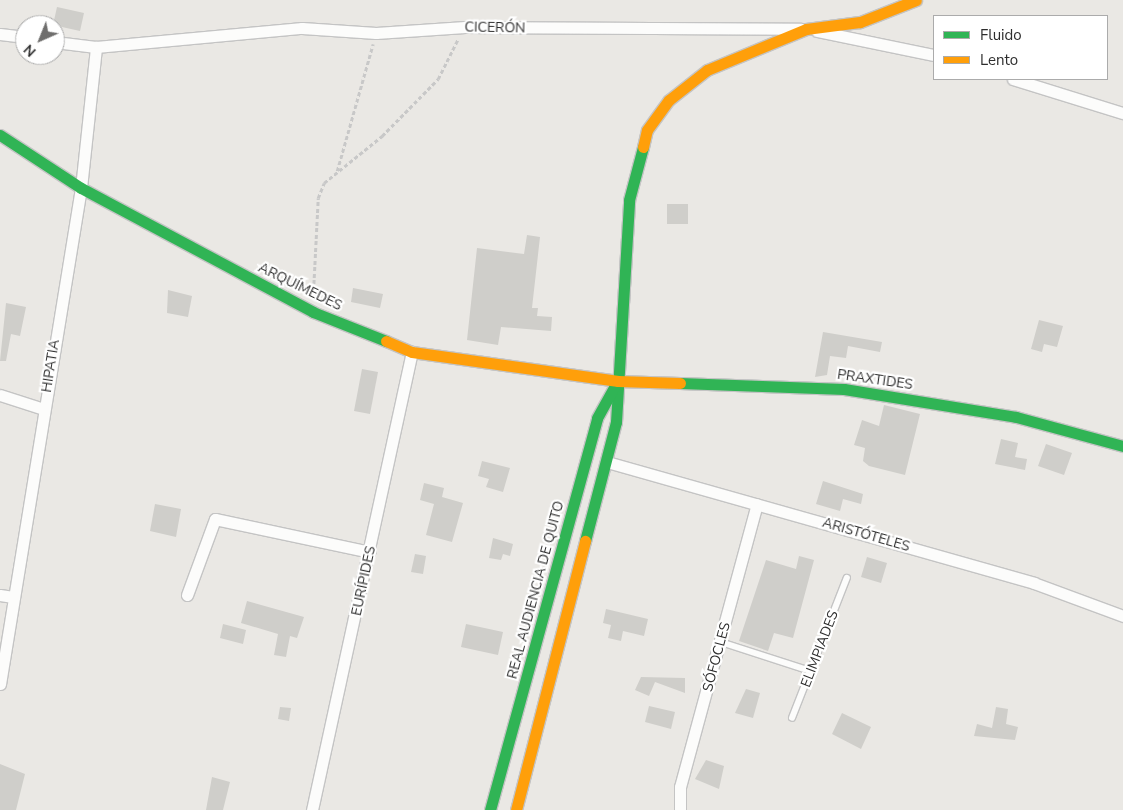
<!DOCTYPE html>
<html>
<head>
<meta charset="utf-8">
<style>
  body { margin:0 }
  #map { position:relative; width:1123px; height:810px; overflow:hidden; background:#eae8e4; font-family:"Nunito Sans",sans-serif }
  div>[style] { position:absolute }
  .building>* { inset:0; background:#cfceca }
  .path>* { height:2.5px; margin-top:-1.25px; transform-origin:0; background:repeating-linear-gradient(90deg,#c8c8c8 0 4px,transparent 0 6.5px) }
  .roads { filter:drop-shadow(1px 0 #c4c4c4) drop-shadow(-1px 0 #c4c4c4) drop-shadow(0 1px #c4c4c4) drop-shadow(0 -1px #c4c4c4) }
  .lane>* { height:5.5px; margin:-2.75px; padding:0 2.75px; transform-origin:2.75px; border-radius:2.75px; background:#fcfcfb }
  .street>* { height:11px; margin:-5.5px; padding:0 5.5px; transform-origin:5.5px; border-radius:5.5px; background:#fcfcfb }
  .fast>* { height:11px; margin:-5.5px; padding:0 5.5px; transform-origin:5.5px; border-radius:5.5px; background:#30b455 }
  .slow>* { height:11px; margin:-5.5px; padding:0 5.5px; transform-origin:5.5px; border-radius:5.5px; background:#ff9f0a }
  span { translate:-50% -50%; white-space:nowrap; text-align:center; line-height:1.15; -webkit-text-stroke:4.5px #fff; paint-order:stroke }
  .street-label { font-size:14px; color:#2d2d2d }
  .legend { position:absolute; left:933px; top:15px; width:175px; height:65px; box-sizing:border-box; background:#fff; border:1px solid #ababab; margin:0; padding:6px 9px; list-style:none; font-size:15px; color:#2d2d2d }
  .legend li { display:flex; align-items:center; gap:10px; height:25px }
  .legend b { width:25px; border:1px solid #ababab }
  .north { position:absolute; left:15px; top:15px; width:50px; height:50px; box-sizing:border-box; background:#fff; border:1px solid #ababab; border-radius:50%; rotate:224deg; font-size:14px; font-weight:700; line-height:20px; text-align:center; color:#2d2d2d }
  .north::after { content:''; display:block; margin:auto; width:18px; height:22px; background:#6f6e6d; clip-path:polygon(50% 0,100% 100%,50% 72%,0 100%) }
</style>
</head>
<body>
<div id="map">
  <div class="building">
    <div style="clip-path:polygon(57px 7px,84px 13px,80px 31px,53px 25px)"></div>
    <div style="clip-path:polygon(667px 204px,688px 204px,688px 224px,667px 224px)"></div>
    <div style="clip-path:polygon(527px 235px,540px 237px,532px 308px,538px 308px,537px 316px,552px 317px,551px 331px,501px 327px,498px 345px,467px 340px,477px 248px,524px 254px)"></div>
    <div style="clip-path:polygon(353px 288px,383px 294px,380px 308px,351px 302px)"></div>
    <div style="clip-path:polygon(168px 290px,192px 296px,188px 317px,167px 313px)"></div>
    <div style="clip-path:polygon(6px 303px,26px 307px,20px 336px,11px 334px,6px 361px,0 361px)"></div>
    <div style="clip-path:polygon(1039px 320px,1063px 326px,1057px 347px,1044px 344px,1042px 352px,1031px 349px)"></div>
    <div style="clip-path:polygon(823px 332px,882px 342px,880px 352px,848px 346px,846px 358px,830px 356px,827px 375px,815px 377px)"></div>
    <div style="clip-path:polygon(362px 369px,378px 372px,370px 414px,354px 411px)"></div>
    <div style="clip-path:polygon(884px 405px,920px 414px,905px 475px,869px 466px,863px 461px,865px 448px,854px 445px,862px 420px,879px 426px)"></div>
    <div style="clip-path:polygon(1001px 439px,1018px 443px,1015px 457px,1027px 459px,1025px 470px,995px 464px)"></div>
    <div style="clip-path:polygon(1046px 444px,1072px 453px,1064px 475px,1038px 466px)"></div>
    <div style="clip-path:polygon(482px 461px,510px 468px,503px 492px,486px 487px,489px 479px,478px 476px)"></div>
    <div style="clip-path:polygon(823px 481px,863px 494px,861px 504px,843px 499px,840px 511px,816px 504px)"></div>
    <div style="clip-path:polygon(424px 483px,444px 488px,442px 497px,463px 503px,452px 542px,426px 535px,434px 504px,420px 500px)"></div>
    <div style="clip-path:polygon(155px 504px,181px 509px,176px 537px,150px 531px)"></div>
    <div style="clip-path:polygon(493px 538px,513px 544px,510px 556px,503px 554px,501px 560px,489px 558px)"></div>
    <div style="clip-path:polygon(415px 554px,426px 556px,423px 574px,411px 572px)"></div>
    <div style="clip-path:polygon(799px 556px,814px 560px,793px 638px,774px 633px,768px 651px,739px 641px,766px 560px,796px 569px)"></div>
    <div style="clip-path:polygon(867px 557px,887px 563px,881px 583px,861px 577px)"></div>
    <div style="clip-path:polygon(247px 601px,304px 617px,297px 638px,290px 636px,286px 657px,274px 655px,278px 634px,241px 623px)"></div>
    <div style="clip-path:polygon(606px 609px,648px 619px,644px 636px,623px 631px,621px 641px,608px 638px,611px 625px,603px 623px)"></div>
    <div style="clip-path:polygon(223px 624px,246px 630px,243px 644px,220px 638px)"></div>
    <div style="clip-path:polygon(466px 624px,503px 632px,498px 655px,461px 647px)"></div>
    <div style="clip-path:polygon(641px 677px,685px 678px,685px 693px,655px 682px,649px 696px,635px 690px)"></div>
    <div style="clip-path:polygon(746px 689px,760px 693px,753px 718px,735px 713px)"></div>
    <div style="clip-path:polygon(649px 706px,675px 712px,671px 729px,645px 722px)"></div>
    <div style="clip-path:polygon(280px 707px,291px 708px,289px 721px,278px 719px)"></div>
    <div style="clip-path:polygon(996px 707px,1008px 709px,1006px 724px,1018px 727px,1015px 740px,974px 736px,977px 724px,992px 728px)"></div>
    <div style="clip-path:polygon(842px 713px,871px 727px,861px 749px,832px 734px)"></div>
    <div style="clip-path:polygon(706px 760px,724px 766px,719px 789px,695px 779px)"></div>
    <div style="clip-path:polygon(0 764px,25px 774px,16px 810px,0 810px)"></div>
    <div style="clip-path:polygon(212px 777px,230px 782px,223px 810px,206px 810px)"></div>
  </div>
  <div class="path">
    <div style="left:337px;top:171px;width:132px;rotate:-74.2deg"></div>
    <div style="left:313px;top:297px;width:99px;rotate:-87.1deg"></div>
    <div style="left:318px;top:198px;width:16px;rotate:-68deg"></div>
    <div style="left:324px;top:183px;width:75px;rotate:-39deg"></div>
    <div style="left:382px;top:136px;width:80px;rotate:-45.5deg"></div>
    <div style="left:438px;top:79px;width:45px;rotate:-63.4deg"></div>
  </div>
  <div class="roads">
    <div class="lane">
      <div style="left:721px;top:642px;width:95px;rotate:17.9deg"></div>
      <div style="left:792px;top:718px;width:150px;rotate:-68.6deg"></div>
    </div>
    <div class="street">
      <div style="left:817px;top:31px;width:119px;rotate:11.6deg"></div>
      <div style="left:0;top:34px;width:25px;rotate:7deg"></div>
      <div style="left:55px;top:42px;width:41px;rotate:7deg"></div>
      <div style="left:96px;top:47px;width:207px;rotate:-5.3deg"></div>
      <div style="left:302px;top:28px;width:74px;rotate:3.9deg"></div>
      <div style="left:376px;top:33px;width:89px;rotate:-3.9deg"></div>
      <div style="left:465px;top:27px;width:336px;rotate:0.3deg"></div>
      <div style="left:1013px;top:79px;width:115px;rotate:17.2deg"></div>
      <div style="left:0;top:395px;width:46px;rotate:17.7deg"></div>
      <div style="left:607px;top:462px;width:444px;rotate:15.8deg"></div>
      <div style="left:1034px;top:583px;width:95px;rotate:20.3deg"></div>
      <div style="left:0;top:595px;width:13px;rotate:9deg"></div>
      <div style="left:187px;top:595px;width:81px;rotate:-69.8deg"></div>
      <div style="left:215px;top:519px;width:158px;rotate:12deg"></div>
      <div style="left:0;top:684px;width:503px;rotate:-80.73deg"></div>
      <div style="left:81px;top:188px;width:142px;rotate:-83.9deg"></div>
      <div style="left:312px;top:810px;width:469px;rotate:-77.7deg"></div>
      <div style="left:680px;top:810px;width:23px;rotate:-90deg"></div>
      <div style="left:680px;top:787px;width:293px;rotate:-74.8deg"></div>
    </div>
    <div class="fast">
      <div style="left:0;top:135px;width:97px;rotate:33.2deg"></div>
      <div style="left:81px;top:188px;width:263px;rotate:28.1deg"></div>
      <div style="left:313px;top:312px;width:79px;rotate:21.7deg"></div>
      <div style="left:680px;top:383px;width:164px;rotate:2.1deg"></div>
      <div style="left:844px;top:389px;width:174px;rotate:9.2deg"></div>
      <div style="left:1016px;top:417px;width:111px;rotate:15.2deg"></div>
      <div style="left:585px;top:541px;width:123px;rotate:-75.4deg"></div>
      <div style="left:616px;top:422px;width:222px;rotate:-86.6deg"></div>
      <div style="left:629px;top:200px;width:55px;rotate:-75.2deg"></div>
      <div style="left:490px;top:810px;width:406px;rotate:-74.7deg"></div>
      <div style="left:597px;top:418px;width:39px;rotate:-61deg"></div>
    </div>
    <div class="slow">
      <div style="left:643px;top:147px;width:17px;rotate:-77deg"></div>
      <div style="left:647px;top:130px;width:37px;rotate:-54deg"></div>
      <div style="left:669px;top:100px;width:48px;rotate:-38.3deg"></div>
      <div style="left:707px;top:70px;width:107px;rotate:-22.5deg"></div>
      <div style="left:806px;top:29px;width:54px;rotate:-7.4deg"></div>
      <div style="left:860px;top:22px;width:60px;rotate:-21.4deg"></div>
      <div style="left:386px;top:341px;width:28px;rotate:23deg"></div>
      <div style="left:412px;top:352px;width:208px;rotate:8deg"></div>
      <div style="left:618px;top:381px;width:62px;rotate:1.8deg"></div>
      <div style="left:516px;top:810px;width:278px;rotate:-75.6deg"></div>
    </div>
  </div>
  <div class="street-label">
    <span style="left:495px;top:28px;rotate:1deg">CICERÓN</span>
    <span style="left:300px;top:287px;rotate:26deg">ARQUÍMEDES</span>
    <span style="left:51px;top:366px;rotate:-81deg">HIPATIA</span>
    <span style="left:875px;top:380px;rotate:8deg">PRAXTIDES</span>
    <span style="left:866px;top:535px;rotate:16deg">ARISTÓTELES</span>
    <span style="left:364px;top:581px;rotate:-78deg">EURÍPIDES</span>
    <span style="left:536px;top:590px;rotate:-75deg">REAL AUDIENCIA DE QUITO</span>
    <span style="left:820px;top:649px;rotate:-69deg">ELIMPIADES</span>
    <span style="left:717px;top:657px;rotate:-75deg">SÓFOCLES</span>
  </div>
  <ul class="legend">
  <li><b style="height:6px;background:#30b455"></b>Fluido</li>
  <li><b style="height:6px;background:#ff9f0a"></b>Lento</li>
  </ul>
  <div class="north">N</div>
</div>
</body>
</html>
